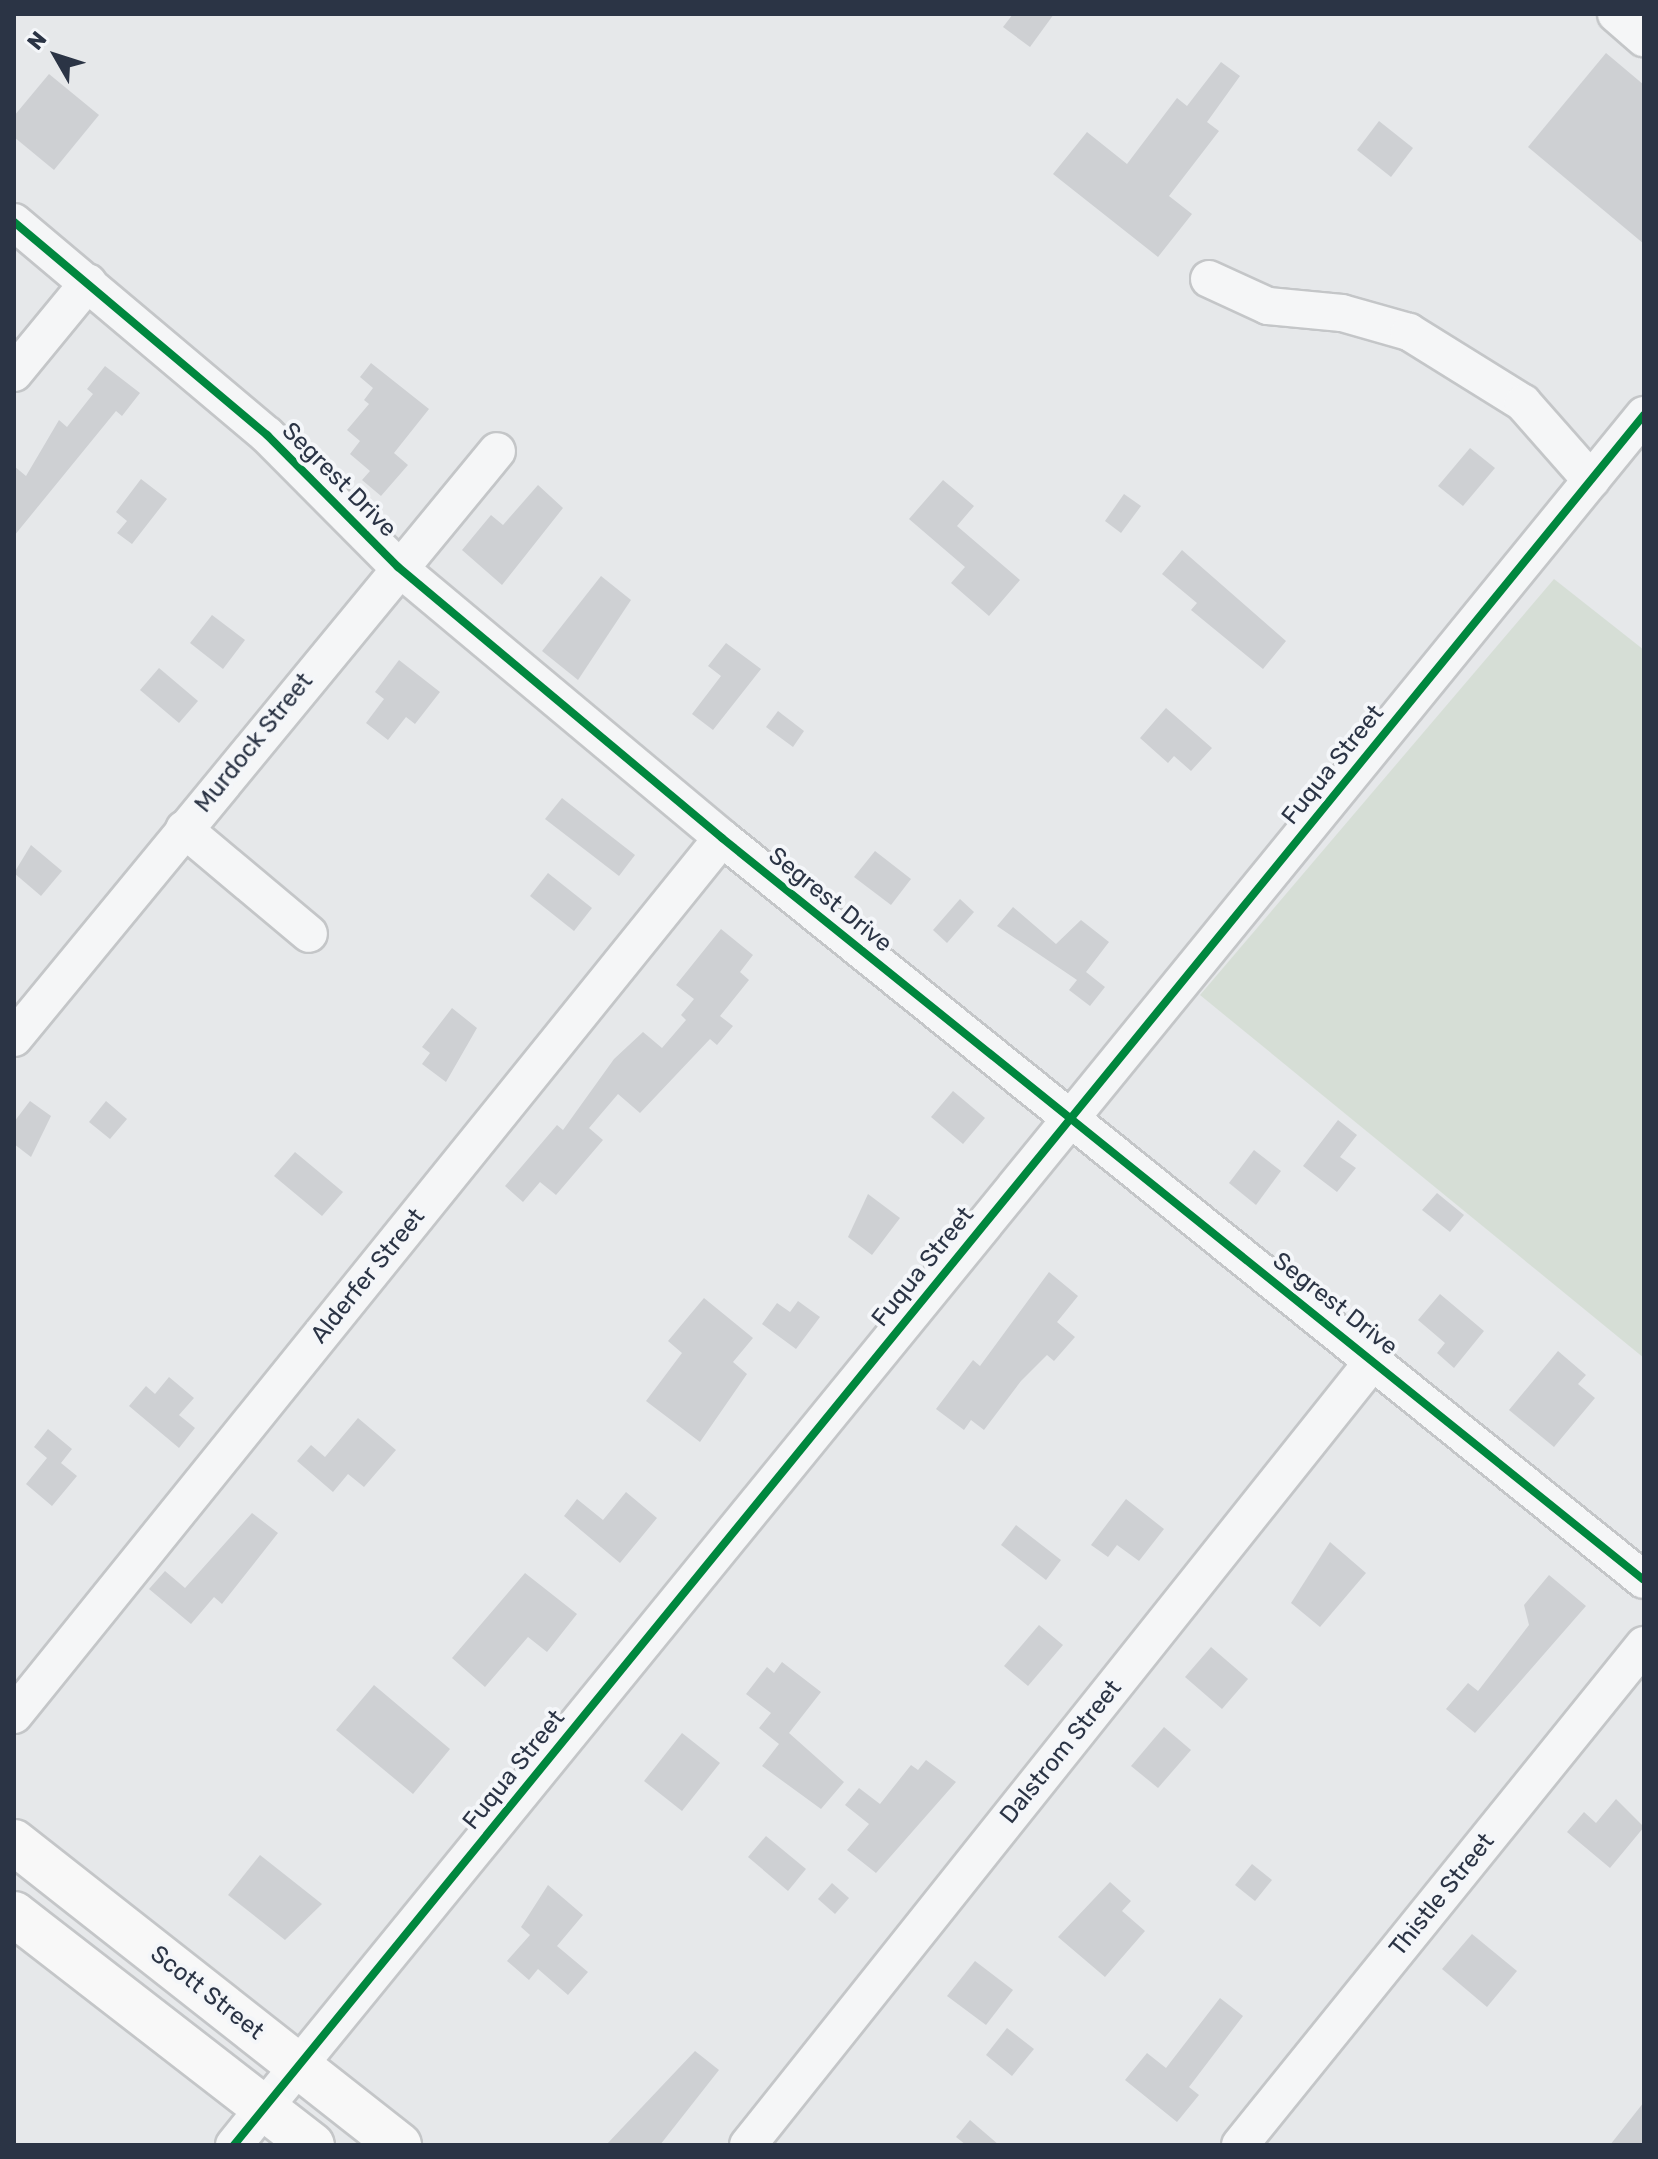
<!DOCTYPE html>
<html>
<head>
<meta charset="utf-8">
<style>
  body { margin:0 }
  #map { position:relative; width:1658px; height:2159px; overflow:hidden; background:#e6e8ea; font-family:Rubik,sans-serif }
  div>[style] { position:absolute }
  .green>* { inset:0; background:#d6ded6 }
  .building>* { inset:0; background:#ced0d3 }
  .roads { filter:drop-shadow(2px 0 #c4c6c8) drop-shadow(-2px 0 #c4c6c8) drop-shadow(0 2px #c4c6c8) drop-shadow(0 -2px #c4c6c8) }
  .minor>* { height:36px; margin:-18px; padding:0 18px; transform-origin:18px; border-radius:18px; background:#f5f6f7 }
  .major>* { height:44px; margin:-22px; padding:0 22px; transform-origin:22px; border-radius:22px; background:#f8f8f8 }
  .cycleway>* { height:8px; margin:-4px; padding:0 4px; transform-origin:4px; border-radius:4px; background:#00873e }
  span { translate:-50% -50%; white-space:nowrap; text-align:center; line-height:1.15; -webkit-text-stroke:8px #f4f6f9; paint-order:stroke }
  .street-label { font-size:24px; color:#2b3445 }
  .frame { position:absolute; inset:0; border:16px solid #2b3445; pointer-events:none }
  .north { position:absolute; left:16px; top:16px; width:80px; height:80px; -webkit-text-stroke:6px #f4f6f9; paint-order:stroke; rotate:309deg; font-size:22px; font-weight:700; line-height:32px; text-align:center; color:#2b3445 }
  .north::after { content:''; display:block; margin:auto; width:28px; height:36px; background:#2b3445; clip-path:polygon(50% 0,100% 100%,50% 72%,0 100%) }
</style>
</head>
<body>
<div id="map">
  <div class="green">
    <div style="clip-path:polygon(1554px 579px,1644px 650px,1644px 1358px,1200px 995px)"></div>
  </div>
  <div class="building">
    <div style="clip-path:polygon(1013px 14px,1054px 14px,1030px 47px,1003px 27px)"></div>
    <div style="clip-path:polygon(1606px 53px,1644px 85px,1644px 244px,1528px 147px)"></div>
    <div style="clip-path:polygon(1221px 62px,1240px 76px,1207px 122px,1219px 131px,1169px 196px,1192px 214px,1158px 257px,1053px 174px,1087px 132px,1127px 164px,1177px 98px,1187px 106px)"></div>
    <div style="clip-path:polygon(49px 74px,99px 115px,54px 170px,14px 137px,14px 116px)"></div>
    <div style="clip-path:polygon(1379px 121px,1413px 148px,1391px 177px,1357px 150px)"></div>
    <div style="clip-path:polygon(371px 363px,429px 409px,394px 453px,408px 465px,381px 496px,362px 480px,370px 471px,350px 454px,360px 441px,347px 430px,369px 404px,364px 400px,373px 388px,360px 377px)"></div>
    <div style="clip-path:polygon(105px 366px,140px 393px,122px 416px,116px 411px,14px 536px,14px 466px,26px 476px,59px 420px,67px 427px,93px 394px,87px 389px)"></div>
    <div style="clip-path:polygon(1470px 448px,1495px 468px,1463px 506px,1438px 486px)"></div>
    <div style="clip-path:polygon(141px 479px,167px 499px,132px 544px,117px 533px,127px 521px,116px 512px)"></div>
    <div style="clip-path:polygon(943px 480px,974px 506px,957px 526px,1020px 580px,989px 616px,951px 583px,965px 567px,909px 519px)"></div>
    <div style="clip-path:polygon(538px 485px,563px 508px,502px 585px,462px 550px,491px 515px,503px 525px)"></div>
    <div style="clip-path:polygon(1124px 494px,1141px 506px,1121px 533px,1105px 521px)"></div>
    <div style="clip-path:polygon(1182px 550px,1286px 641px,1263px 669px,1191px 610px,1197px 603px,1162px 574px)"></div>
    <div style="clip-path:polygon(601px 576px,631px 600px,578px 680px,542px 651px)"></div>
    <div style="clip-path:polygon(212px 615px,245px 640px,223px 669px,190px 643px)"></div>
    <div style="clip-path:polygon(726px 643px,761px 669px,713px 730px,692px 714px,721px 676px,708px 666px)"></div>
    <div style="clip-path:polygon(399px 660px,440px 692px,415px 724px,406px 717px,388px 740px,366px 723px,384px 699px,375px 692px)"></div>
    <div style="clip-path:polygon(159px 668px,198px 701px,179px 723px,140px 690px)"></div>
    <div style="clip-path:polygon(1166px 708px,1212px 748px,1191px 771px,1174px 756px,1168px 763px,1140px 738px)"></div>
    <div style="clip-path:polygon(778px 711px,804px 731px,793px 747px,766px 727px)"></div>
    <div style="clip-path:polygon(562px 798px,635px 855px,619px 876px,545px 819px)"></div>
    <div style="clip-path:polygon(31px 845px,62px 871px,41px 896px,14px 873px)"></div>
    <div style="clip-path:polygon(875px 851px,911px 879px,891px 905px,854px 877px)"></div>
    <div style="clip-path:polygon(548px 873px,592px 908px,574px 931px,530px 896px)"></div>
    <div style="clip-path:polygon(960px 899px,974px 912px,947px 943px,933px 930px)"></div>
    <div style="clip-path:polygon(1013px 907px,1056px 944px,1081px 920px,1109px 942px,1086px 972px,1105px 987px,1090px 1006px,1069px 990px,1077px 980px,997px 926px)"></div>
    <div style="clip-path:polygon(721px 929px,753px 955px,740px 972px,749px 980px,720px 1016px,733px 1026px,717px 1045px,710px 1039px,640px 1113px,618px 1094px,589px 1128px,603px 1140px,556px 1195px,540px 1182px,523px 1202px,505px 1186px,557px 1125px,563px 1130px,614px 1059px,643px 1032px,662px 1048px,686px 1020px,681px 1015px,694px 999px,676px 985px)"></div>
    <div style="clip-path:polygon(452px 1008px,477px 1028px,446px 1082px,422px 1064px,430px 1053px,422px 1047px)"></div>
    <div style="clip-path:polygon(953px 1091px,985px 1118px,963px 1144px,931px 1117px)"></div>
    <div style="clip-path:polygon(30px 1101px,51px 1116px,31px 1157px,14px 1144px,14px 1122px)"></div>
    <div style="clip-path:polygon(106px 1101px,127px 1119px,110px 1139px,89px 1122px)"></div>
    <div style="clip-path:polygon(1338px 1120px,1357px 1135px,1340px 1157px,1356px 1168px,1337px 1192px,1303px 1166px)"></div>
    <div style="clip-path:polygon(1254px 1150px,1281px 1171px,1256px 1205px,1229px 1183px)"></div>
    <div style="clip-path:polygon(295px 1152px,343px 1192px,322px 1216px,274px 1176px)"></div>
    <div style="clip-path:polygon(1437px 1193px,1464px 1215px,1450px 1232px,1422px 1210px)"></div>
    <div style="clip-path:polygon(868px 1194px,900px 1218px,872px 1255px,848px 1237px)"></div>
    <div style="clip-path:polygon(1049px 1272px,1078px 1296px,1057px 1322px,1075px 1337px,1054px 1361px,1047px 1355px,1021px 1381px,984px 1430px,971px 1420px,964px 1430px,936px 1409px,973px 1360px,980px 1366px)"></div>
    <div style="clip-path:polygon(1440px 1294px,1484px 1331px,1454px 1368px,1437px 1353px,1445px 1343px,1418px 1320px)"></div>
    <div style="clip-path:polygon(704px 1298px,753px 1338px,733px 1362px,747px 1374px,700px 1442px,646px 1401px,682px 1353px,668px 1341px)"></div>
    <div style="clip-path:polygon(798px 1301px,820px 1317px,796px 1349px,762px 1324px,777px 1303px,790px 1312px)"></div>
    <div style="clip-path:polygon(1558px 1351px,1586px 1375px,1578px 1384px,1595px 1398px,1554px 1447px,1509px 1410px)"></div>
    <div style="clip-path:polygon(169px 1377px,194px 1398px,179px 1415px,195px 1428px,179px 1448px,129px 1406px,146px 1386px,155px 1394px)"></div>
    <div style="clip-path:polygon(358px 1418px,396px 1450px,364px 1487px,348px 1474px,333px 1492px,297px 1461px,311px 1445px,325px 1457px)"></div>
    <div style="clip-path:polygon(48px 1429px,72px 1449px,61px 1463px,77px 1476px,52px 1506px,26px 1484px,47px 1458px,34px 1447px)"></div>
    <div style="clip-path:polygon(626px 1492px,657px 1518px,620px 1563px,564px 1516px,577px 1499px,603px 1520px)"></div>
    <div style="clip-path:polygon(1126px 1499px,1164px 1529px,1139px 1561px,1117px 1545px,1108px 1557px,1091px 1545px)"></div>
    <div style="clip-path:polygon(252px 1513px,278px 1533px,222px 1604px,214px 1597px,191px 1624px,149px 1589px,165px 1571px,185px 1588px)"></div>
    <div style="clip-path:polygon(1016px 1525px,1061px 1560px,1046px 1580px,1001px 1545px)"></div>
    <div style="clip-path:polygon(1330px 1542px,1366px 1573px,1320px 1627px,1291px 1603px)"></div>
    <div style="clip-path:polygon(525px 1573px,577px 1614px,547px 1652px,528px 1637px,485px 1687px,452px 1658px)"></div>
    <div style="clip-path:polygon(1549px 1575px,1586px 1606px,1475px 1733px,1446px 1709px,1468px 1683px,1478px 1691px,1529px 1625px,1524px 1605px)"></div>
    <div style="clip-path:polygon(1039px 1625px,1063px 1645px,1028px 1686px,1004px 1666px)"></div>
    <div style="clip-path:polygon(1211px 1647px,1248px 1679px,1222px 1709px,1185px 1677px)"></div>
    <div style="clip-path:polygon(782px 1662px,821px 1692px,789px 1733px,844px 1782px,821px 1809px,762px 1766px,779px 1744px,759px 1728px,771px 1713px,746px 1694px,767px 1667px,774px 1673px)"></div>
    <div style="clip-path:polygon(374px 1685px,450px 1749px,413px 1794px,336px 1730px)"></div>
    <div style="clip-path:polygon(1164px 1727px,1191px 1750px,1158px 1788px,1131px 1766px)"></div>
    <div style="clip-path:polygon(682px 1733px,720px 1763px,682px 1811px,644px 1781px)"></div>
    <div style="clip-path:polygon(926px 1760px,956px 1782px,876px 1873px,847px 1850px,869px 1824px,845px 1805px,859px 1788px,880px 1804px,911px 1765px,918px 1770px)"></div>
    <div style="clip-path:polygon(1616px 1799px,1644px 1827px,1610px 1868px,1567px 1832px,1584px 1812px,1596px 1823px)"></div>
    <div style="clip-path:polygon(766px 1836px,806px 1869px,788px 1891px,748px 1857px)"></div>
    <div style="clip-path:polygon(260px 1855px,322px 1904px,285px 1940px,228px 1895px)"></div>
    <div style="clip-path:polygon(1252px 1864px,1272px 1880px,1255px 1901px,1235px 1885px)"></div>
    <div style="clip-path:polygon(1110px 1882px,1131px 1901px,1122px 1911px,1145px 1931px,1105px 1977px,1058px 1937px)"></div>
    <div style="clip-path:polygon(832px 1883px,849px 1898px,835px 1914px,818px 1899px)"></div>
    <div style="clip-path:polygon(548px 1885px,583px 1915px,557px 1946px,588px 1972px,568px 1995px,538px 1969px,529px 1980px,507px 1961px,530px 1935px,521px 1927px)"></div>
    <div style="clip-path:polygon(1472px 1934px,1517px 1971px,1487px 2007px,1442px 1969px)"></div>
    <div style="clip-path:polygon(975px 1961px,1013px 1990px,986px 2025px,947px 1996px)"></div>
    <div style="clip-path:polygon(1220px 1998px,1243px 2016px,1189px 2087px,1199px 2095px,1177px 2122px,1125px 2080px,1147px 2053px,1166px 2068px)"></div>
    <div style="clip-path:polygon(1007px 2028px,1034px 2049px,1012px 2076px,986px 2055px)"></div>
    <div style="clip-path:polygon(695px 2051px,719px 2070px,660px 2145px,606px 2145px)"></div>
    <div style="clip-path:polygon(1644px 2102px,1644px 2145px,1610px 2145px)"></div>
    <div style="clip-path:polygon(970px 2120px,999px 2145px,966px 2145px,956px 2137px)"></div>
  </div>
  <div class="roads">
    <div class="minor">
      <div style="left:1616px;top:14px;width:37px;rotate:41deg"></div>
      <div style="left:14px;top:222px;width:331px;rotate:40.1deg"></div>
      <div style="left:267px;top:435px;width:186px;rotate:45.2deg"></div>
      <div style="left:398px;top:567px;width:422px;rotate:39.9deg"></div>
      <div style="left:722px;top:838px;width:1183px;rotate:38.83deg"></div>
      <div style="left:1209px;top:279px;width:65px;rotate:24.6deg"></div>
      <div style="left:1268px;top:306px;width:74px;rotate:5.4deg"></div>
      <div style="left:1342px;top:313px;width:70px;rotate:15.8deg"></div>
      <div style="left:1409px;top:332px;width:134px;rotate:31.9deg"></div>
      <div style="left:1523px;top:403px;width:103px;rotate:48.6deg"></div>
      <div style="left:14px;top:373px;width:117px;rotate:-50.6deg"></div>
      <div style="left:184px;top:829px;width:163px;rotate:40deg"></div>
      <div style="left:14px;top:1038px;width:760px;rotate:-50.55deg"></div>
      <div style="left:14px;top:1715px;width:1127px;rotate:-51.09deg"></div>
      <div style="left:234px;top:2145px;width:2232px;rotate:-50.82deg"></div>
      <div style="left:748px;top:2145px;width:1004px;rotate:-51.43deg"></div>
      <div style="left:1240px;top:2145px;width:643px;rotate:-51.06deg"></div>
    </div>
    <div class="major">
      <div style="left:14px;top:1842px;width:490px;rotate:38.2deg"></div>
      <div style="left:14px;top:1914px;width:377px;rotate:37.8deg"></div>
    </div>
  </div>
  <div class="cycleway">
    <div style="left:14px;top:222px;width:331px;rotate:40.1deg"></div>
    <div style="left:267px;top:435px;width:186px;rotate:45.2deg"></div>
    <div style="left:398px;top:567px;width:422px;rotate:39.9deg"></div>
    <div style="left:722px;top:838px;width:1183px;rotate:38.83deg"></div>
    <div style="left:234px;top:2145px;width:2232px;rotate:-50.82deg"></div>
  </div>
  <div class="street-label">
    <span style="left:339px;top:480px;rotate:45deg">Segrest Drive</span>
    <span style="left:254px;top:743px;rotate:-51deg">Murdock Street</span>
    <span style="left:1333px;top:765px;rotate:-51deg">Fuqua Street</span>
    <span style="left:830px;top:900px;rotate:39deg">Segrest Drive</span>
    <span style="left:923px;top:1267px;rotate:-51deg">Fuqua Street</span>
    <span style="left:368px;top:1276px;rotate:-51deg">Alderfer Street</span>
    <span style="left:1335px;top:1304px;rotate:38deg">Segrest Drive</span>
    <span style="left:1061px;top:1752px;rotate:-51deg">Dalstrom Street</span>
    <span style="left:514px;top:1770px;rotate:-51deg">Fuqua Street</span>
    <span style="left:1442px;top:1895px;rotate:-51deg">Thistle Street</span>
    <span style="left:207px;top:1993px;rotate:38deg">Scott Street</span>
  </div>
  <div class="frame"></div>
  <div class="north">N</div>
</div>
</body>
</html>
